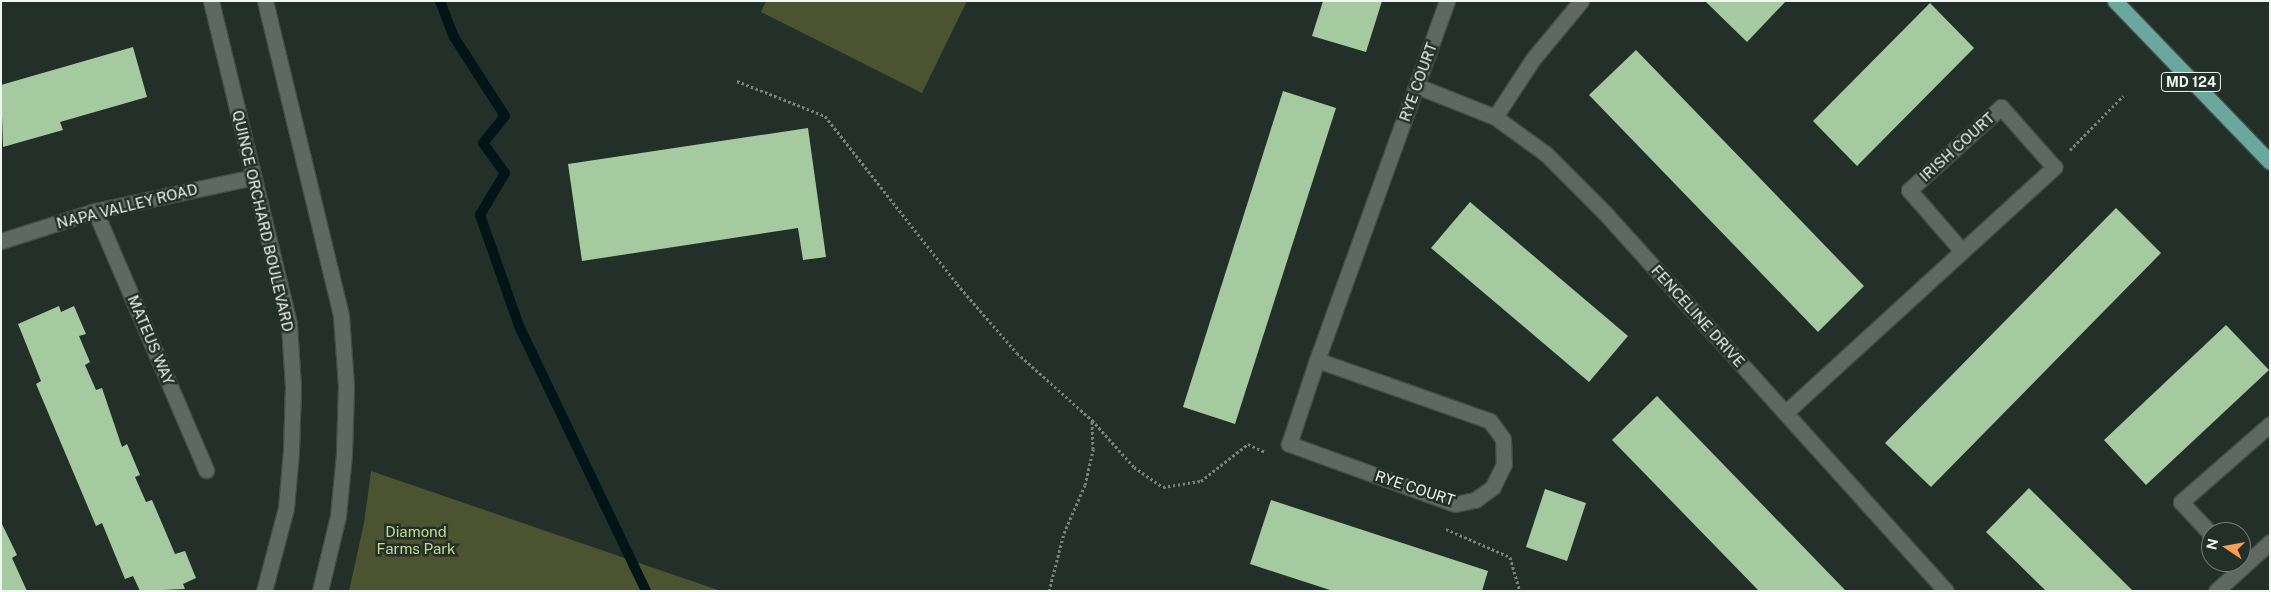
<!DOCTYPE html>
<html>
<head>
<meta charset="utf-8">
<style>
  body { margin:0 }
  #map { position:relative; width:2271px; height:592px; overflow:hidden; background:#232f29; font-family:"Public Sans",sans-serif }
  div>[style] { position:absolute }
  .green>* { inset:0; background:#4b5330 }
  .stream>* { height:10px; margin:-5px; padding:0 5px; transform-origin:5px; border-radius:5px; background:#011416 }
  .building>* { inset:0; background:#a5ca9f }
  .path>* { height:3px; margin-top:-1.5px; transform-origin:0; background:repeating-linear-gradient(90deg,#79837e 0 2.5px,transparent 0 5px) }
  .roads { filter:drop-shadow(1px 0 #424d47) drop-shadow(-1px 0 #424d47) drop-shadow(0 1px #424d47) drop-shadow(0 -1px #424d47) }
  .minor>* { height:15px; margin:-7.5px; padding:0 7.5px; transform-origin:7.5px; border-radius:7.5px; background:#5d6962 }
  .major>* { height:15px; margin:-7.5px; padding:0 7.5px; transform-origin:7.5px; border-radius:7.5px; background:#6aa79c }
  span { translate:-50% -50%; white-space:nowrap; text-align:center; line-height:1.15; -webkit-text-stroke:5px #232f29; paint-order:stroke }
  .shield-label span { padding:1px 4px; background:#232f29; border:1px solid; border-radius:4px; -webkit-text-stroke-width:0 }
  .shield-label { font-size:14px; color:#eff6f2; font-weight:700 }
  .street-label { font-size:15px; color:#eff6f2 }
  .park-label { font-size:15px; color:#c6d98c }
  .frame { position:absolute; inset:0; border:2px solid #eff6f2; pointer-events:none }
  .north { position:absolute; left:2201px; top:522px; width:50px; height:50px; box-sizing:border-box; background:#232f29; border:1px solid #757f79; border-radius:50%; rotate:282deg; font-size:14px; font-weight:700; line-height:20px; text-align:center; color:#eff6f2 }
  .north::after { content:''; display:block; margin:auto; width:18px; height:22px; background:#fb9e51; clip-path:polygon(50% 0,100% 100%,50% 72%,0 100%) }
</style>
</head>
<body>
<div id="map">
  <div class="green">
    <div style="clip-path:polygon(766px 1px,967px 1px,922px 93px,761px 12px)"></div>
    <div style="clip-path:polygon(371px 471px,721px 591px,349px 591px,364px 523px)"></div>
  </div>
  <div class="stream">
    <div style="left:440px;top:1px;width:39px;rotate:69deg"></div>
    <div style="left:454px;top:37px;width:94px;rotate:57.2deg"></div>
    <div style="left:505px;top:116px;width:35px;rotate:129deg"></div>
    <div style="left:483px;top:143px;width:37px;rotate:54deg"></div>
    <div style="left:505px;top:173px;width:49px;rotate:120.8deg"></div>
    <div style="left:480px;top:215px;width:118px;rotate:70.6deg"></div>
    <div style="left:519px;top:326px;width:294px;rotate:64.4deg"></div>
  </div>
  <div class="building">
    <div style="clip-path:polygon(1323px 1px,1382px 1px,1366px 52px,1312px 36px)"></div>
    <div style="clip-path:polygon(1705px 1px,1786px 1px,1747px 42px)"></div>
    <div style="clip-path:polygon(1930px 3px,1974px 48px,1857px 166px,1813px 121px)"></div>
    <div style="clip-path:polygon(133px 47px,147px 97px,60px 122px,63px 130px,3px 147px,1px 85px)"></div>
    <div style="clip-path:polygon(1636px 50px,1864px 286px,1818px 332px,1589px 95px)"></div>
    <div style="clip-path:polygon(1283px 91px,1336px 108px,1235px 424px,1183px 407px)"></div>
    <div style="clip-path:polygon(808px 128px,826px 257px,803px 260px,798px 228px,582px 261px,568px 164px)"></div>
    <div style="clip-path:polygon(1470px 202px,1628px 336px,1589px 382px,1431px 248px)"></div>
    <div style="clip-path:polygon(2116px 208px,2161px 253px,1931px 487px,1885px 443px)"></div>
    <div style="clip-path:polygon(59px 306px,61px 312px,74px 306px,86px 334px,79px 336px,90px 362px,85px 365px,96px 390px,102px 388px,122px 447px,127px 444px,140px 475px,135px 477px,146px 502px,152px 500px,175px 554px,185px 551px,196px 578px,183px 584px,185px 589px,140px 591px,133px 576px,125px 579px,102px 523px,96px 526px,36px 384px,41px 381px,18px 324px)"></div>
    <div style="clip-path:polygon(2226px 325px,2269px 370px,2146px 485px,2104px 440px)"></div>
    <div style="clip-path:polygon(1657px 396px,1846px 591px,1759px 591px,1612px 440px)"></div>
    <div style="clip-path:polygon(2029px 488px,2133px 591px,2046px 591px,1986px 532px)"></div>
    <div style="clip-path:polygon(1545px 489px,1586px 503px,1567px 561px,1526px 547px)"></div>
    <div style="clip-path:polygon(1271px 500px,1488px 571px,1482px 591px,1333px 591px,1250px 564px)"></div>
    <div style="clip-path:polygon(1px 522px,17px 555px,12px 558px,27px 591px,1px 591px)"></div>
  </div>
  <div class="path">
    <div style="left:737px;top:81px;width:95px;rotate:21.7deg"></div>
    <div style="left:825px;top:116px;width:214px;rotate:51.8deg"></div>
    <div style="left:957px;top:284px;width:91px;rotate:49deg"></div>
    <div style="left:1017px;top:353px;width:101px;rotate:41.8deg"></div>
    <div style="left:1092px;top:420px;width:63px;rotate:48.2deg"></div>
    <div style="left:1134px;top:467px;width:35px;rotate:35deg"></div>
    <div style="left:1163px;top:487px;width:38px;rotate:-9deg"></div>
    <div style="left:1201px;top:481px;width:60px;rotate:-38.2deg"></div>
    <div style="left:1248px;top:444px;width:19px;rotate:25deg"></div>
    <div style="left:2070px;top:150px;width:76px;rotate:-45.5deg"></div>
    <div style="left:1446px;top:529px;width:70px;rotate:23.6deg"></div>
    <div style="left:1510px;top:557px;width:35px;rotate:74deg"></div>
    <div style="left:1049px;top:591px;width:60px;rotate:-75.5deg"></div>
    <div style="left:1064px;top:533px;width:52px;rotate:-66.4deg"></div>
    <div style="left:1085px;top:485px;width:37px;rotate:-77deg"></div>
    <div style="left:1093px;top:449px;width:28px;rotate:-92deg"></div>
  </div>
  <div class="roads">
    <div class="minor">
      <div style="left:211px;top:1px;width:332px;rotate:76.4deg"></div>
      <div style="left:289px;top:324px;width:63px;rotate:86.4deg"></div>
      <div style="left:293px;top:387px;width:64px;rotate:91.8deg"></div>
      <div style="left:291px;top:451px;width:57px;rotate:95deg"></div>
      <div style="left:286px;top:508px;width:86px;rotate:104.8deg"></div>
      <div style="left:265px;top:1px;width:324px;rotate:76.4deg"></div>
      <div style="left:341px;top:316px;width:70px;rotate:85.9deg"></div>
      <div style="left:346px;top:386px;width:68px;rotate:91.7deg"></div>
      <div style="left:344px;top:454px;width:62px;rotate:95.5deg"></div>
      <div style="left:338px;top:516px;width:77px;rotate:103.5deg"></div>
      <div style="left:1417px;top:86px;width:84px;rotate:21.7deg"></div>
      <div style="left:1495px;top:117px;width:63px;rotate:36deg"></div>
      <div style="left:1546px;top:154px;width:82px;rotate:45deg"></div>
      <div style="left:1604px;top:212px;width:510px;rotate:47.94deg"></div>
      <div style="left:1495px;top:117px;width:69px;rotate:-56.8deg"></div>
      <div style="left:1533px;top:59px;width:75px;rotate:-50.4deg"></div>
      <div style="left:95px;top:211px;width:282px;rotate:66.8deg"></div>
      <div style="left:1px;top:241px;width:99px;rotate:-17.7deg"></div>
      <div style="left:95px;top:211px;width:162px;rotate:-12.1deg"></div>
      <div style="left:1317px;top:360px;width:183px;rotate:19.4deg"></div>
      <div style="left:1490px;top:421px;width:22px;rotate:54deg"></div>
      <div style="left:1503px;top:439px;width:25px;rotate:88deg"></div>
      <div style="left:1504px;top:464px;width:25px;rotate:116deg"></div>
      <div style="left:1493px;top:487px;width:22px;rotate:144deg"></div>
      <div style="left:1475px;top:500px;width:20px;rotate:169deg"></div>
      <div style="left:1455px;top:504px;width:177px;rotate:-160.1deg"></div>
      <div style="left:1289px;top:444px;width:89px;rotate:-71.6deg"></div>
      <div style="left:1317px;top:360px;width:382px;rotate:-70.1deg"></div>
      <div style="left:1785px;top:413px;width:365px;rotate:-42.4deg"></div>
      <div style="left:2054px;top:167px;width:80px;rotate:-131.5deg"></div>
      <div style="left:2001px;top:107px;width:124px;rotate:137.9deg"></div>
      <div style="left:1909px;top:190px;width:81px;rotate:49deg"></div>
      <div style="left:2211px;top:534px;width:44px;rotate:-133.2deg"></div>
      <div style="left:2181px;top:502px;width:118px;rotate:-41.2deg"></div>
      <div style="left:2216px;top:591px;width:73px;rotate:-42.2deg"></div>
    </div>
    <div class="major">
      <div style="left:2115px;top:1px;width:223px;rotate:46.1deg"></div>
    </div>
  </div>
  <div class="shield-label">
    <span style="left:2191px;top:82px">MD 124</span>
  </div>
  <div class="street-label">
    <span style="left:1418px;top:82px;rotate:-70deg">RYE COURT</span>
    <span style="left:1957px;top:147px;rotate:-42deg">IRISH COURT</span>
    <span style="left:127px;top:206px;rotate:-14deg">NAPA VALLEY ROAD</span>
    <span style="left:263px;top:221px;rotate:77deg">QUINCE ORCHARD BOULEVARD</span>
    <span style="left:1698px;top:316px;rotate:48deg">FENCELINE DRIVE</span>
    <span style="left:151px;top:340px;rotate:67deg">MATEUS WAY</span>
    <span style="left:1415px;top:488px;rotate:18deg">RYE COURT</span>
  </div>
  <div class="park-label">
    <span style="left:416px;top:540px">Diamond<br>Farms Park</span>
  </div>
  <div class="frame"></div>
  <div class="north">N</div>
</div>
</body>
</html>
